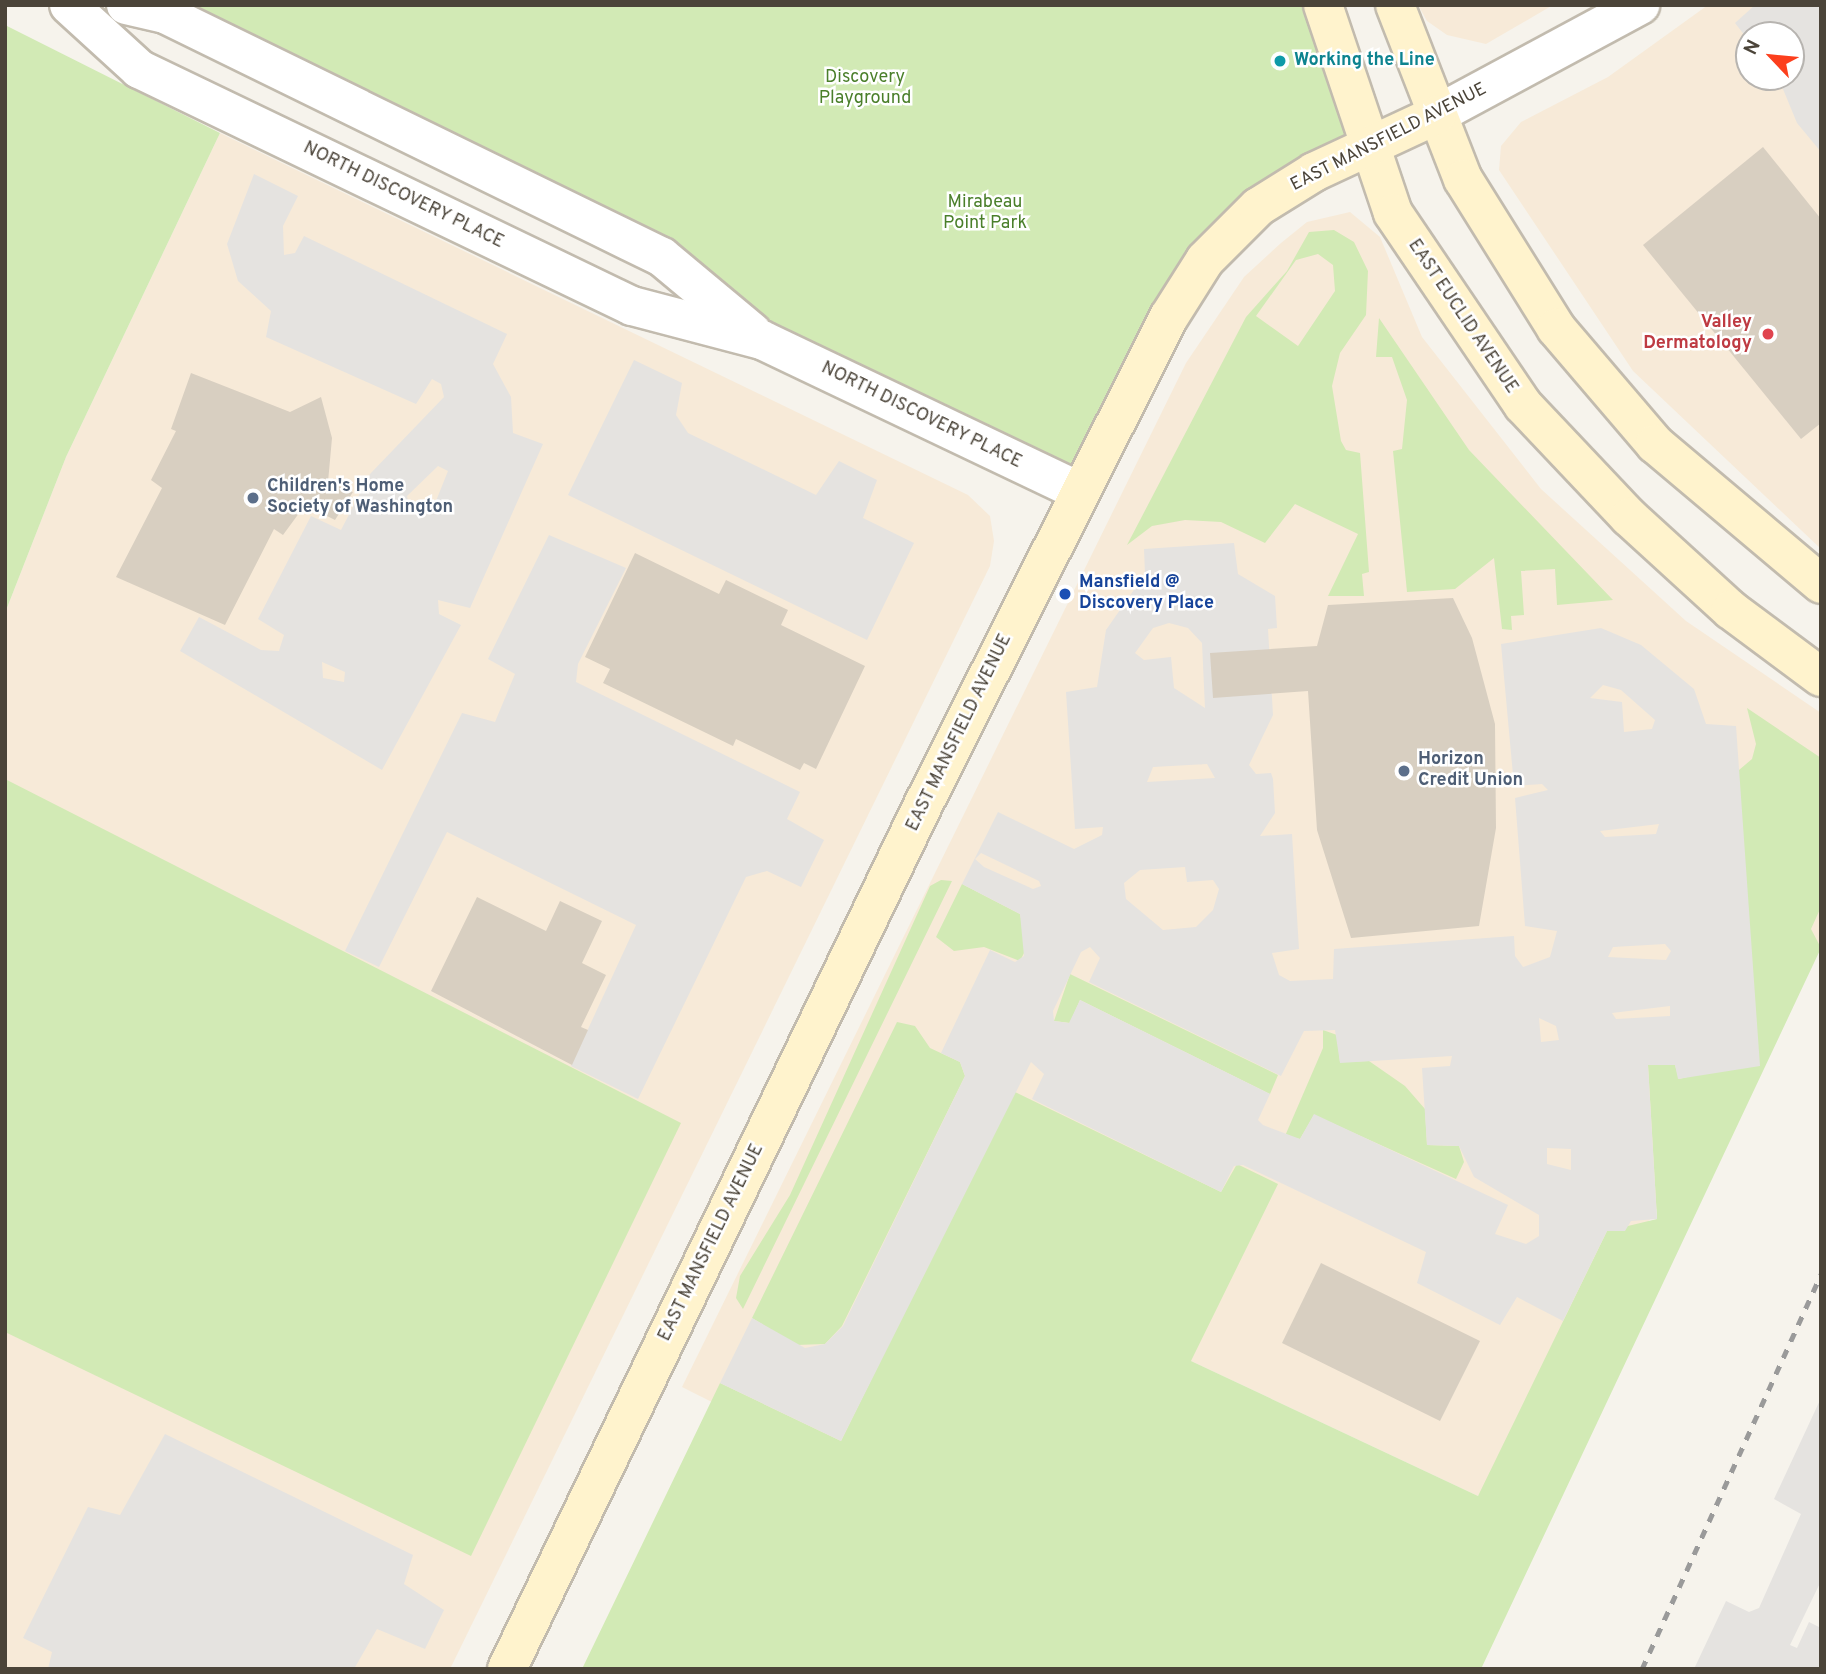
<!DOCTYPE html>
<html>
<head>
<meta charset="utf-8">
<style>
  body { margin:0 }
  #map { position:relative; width:1826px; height:1674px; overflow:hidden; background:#f6f3ec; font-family:Overpass,sans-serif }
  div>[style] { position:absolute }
  .commercial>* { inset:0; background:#f7ead8 }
  .green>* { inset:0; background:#d2eab5 }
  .parking>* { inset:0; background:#e5e3e0 }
  .building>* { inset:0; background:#d8cfc1 }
  .roads { filter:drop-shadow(2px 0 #c2bbae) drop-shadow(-2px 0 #c2bbae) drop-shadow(0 2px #c2bbae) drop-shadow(0 -2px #c2bbae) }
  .street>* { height:38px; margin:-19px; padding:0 19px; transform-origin:19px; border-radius:19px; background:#fff }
  .secondary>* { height:38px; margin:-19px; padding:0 19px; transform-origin:19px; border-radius:19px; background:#fff3cd }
  .rail>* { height:5px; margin-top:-2.5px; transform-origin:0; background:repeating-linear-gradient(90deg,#9a9a9a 0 9px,transparent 0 18px) }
  .dots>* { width:19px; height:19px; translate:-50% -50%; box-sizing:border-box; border:4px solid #fff; border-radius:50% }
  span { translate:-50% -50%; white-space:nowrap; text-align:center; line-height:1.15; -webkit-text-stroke:5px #fff; paint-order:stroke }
  .culture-label { font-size:18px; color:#0d838f; font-weight:700 }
  .left { translate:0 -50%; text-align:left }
  .park-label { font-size:18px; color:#4a7f2a }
  .street-label { font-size:18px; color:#4b4439 }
  .health-label { font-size:18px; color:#be3a42; font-weight:700 }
  .right { translate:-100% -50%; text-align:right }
  .service-label { font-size:18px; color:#4e5e75; font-weight:700 }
  .transit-label { font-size:18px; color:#164399; font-weight:700 }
  .frame { position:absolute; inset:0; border:7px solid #4b4439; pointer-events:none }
  .north { position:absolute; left:1735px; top:21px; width:70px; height:70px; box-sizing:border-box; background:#fff; border:2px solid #b7b4b0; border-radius:50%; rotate:296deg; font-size:19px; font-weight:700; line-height:28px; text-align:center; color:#4b4439 }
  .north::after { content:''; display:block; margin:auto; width:24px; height:32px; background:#fc3f1d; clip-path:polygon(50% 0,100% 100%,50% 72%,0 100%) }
</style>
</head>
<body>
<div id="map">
  <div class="commercial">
    <div style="clip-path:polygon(1418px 5px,1553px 5px,1486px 44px,1447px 35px,1427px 21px)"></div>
    <div style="clip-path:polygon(evenodd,1708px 5px,1821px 5px,1821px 549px,1633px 371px,1499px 170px,1501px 146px,1521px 122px,1608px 77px,1708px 5px,1749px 35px,1791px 35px,1791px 77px,1749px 77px,1749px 35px)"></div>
    <div style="clip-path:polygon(220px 133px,968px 495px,990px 516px,994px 541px,990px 566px,450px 1669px,5px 1669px,5px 613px,66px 457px)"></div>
    <div style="clip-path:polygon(1350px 212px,1380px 237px,1422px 337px,1541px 489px,1686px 621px,1821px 713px,1821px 944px,1478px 1496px,1191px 1361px,915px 1504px,682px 1387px,1186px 363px,1244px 277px,1281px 243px,1307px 222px)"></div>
  </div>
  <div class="green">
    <div style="clip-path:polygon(126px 5px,1323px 5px,1369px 145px,1258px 207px,1080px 492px,762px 340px,662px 257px)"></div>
    <div style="clip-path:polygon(5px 25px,220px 133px,66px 457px,5px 613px)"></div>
    <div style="clip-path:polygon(evenodd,1334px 230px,1354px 242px,1368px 271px,1366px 315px,1340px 353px,1332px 386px,1341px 441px,1346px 450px,1360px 453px,1369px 572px,1362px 574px,1364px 596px,1328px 596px,1358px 534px,1295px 504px,1265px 543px,1221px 522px,1185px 520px,1152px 526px,1127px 545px,1246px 317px,1287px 271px,1309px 232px,1334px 230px,1318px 254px,1333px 265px,1335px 291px,1298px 346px,1256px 316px,1296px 260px,1318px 254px)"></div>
    <div style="clip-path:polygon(1379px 318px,1469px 450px,1613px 600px,1557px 605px,1555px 569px,1521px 571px,1524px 615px,1511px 616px,1512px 630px,1502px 629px,1494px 558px,1455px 589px,1407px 592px,1393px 451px,1402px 449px,1407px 400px,1392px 357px,1376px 357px)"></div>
    <div style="clip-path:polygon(1747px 708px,1821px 758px,1821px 907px,1811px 929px,1821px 948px,1481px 1669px,582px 1669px,720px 1383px,841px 1441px,1013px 1091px,1221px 1192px,1237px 1164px,1278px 1184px,1191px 1361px,1478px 1496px,1607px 1231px,1657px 1219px,1648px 1065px,1675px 1065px,1679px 1079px,1728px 1067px,1739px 770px,1752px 759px,1756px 744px)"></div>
    <div style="clip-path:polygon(5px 779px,681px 1123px,471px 1556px,5px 1332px)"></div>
    <div style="clip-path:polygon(941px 880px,952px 881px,743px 1309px,736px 1298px,740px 1276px,790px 1195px,930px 886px)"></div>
    <div style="clip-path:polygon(962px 884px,1020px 914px,1027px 947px,1020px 961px,984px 947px,954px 951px,936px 937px)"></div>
    <div style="clip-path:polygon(1070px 974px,1278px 1075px,1270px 1094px,1080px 1000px,1070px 1023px,1054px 1021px)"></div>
    <div style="clip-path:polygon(897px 1022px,915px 1026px,930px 1048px,960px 1062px,965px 1076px,842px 1326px,825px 1344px,796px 1345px,752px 1318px)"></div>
    <div style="clip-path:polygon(1323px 1030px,1337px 1035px,1340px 1062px,1369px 1061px,1405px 1086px,1425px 1109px,1427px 1145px,1459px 1146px,1464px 1162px,1456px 1179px,1314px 1115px,1300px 1139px,1285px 1136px,1323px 1048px)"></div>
  </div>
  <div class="parking">
    <div style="clip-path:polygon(1755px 5px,1821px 5px,1821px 152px,1797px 123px,1778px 77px,1791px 77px,1791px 35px,1749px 35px,1749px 41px,1735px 23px)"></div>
    <div style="clip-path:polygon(evenodd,254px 174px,298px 196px,283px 226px,284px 255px,295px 253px,304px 236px,507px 334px,493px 364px,511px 397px,513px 433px,543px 444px,470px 608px,438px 600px,439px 614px,461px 625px,382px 770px,180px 651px,199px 617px,261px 650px,279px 651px,284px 635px,258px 619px,311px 516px,341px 530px,370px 474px,444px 397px,441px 384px,432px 379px,416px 404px,266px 337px,271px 311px,238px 281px,227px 244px,254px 174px,438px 466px,448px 471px,432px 511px,409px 505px,407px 496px,438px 466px,254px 174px,322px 662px,345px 672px,344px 682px,323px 678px,322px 662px)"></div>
    <div style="clip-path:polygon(634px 360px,682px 383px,676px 415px,688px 433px,816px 495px,839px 461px,877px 480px,863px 518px,914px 543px,867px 640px,568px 495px)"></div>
    <div style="clip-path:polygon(549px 535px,626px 568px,578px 664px,576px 682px,800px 792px,787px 819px,824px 840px,801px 887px,767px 871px,746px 877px,638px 1099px,571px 1066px,636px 925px,447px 832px,379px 967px,345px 951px,462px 713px,495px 722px,515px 674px,488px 659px)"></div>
    <div style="clip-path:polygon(evenodd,1234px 543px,1238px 574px,1275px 596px,1277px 628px,1268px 629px,1273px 715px,1249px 765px,1256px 774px,1271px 773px,1273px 779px,1275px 813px,1260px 836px,1292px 834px,1299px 949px,1272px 953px,1279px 975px,1290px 981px,1333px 979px,1334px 949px,1514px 936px,1515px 956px,1523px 967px,1550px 957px,1557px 931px,1525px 926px,1515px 798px,1548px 790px,1542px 784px,1514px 786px,1501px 644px,1601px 628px,1641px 645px,1694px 689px,1706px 724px,1736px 726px,1760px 1066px,1678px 1079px,1675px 1065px,1648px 1065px,1657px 1219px,1631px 1221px,1625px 1231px,1607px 1231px,1563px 1321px,1517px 1297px,1500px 1325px,1417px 1283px,1426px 1252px,1243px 1165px,1234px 1166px,1221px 1192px,1032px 1099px,1044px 1074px,1031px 1062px,841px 1441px,720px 1383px,752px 1318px,805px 1348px,825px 1344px,843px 1326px,965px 1076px,960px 1062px,941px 1053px,990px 950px,1015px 962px,1024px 956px,1020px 914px,962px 884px,998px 812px,1074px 849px,1102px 835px,1103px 827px,1075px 829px,1066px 692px,1097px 687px,1106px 630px,1145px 574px,1144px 549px,1234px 543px,1169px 623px,1188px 628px,1202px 643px,1205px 708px,1174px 688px,1171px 657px,1144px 660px,1135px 653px,1153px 628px,1169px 623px,1234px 543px,1603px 685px,1621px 690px,1655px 720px,1652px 729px,1624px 732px,1622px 702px,1590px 698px,1603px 685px,1234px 543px,1207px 764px,1215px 778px,1147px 782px,1153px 767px,1207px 764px,1234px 543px,1659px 824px,1656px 834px,1605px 837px,1600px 831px,1659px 824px,1234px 543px,981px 853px,1039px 881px,1041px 886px,1033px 889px,984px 867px,975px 859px,981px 853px,1234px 543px,1185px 867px,1187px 882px,1213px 880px,1219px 889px,1213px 910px,1196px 927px,1163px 930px,1126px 899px,1124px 883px,1140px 870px,1185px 867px,1234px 543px,1665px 944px,1671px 951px,1666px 960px,1608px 957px,1613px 947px,1665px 944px,1234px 543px,1090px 947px,1100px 958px,1089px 982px,1281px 1076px,1304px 1031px,1335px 1030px,1340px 1063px,1452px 1056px,1450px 1066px,1422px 1068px,1427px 1145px,1459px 1146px,1474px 1177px,1539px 1215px,1539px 1236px,1526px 1244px,1495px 1234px,1508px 1205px,1314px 1114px,1300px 1139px,1263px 1125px,1258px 1120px,1270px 1094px,1080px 1000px,1069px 1023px,1054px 1021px,1053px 1011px,1081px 952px,1090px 947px,1234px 543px,1670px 1006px,1670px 1016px,1616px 1019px,1612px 1013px,1670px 1006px,1234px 543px,1539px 1018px,1556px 1026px,1559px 1040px,1541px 1042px,1539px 1018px,1234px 543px,1547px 1148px,1571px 1149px,1571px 1170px,1547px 1164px,1547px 1148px)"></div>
    <div style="clip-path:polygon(1821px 1398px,1821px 1581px,1790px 1645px,1797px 1648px,1809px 1622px,1821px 1628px,1821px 1669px,1694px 1669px,1726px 1601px,1749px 1612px,1759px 1608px,1801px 1514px,1774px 1499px)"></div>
    <div style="clip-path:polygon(165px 1434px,413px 1555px,404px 1584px,444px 1610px,425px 1649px,377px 1629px,354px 1669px,48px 1669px,52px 1652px,23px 1638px,88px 1507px,120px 1515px)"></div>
  </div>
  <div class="building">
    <div style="clip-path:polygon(1763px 147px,1821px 219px,1821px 423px,1801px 439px,1643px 245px)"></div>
    <div style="clip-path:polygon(191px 373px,290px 412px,321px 397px,332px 438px,328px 482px,353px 492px,335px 520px,305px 505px,283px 535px,274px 529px,225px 625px,116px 577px,162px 488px,151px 480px,176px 431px,171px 429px)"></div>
    <div style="clip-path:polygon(635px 553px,719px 594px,726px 580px,788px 610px,781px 625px,865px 666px,816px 769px,804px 763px,800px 770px,736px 739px,733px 746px,603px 683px,610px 669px,585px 657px)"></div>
    <div style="clip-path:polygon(1453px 598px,1472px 638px,1495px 724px,1496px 828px,1479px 926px,1351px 938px,1317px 830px,1308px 691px,1213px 698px,1210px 653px,1317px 646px,1328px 605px)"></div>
    <div style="clip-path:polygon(477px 897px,546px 931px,560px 901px,602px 921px,582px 963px,606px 975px,581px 1027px,588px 1030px,572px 1065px,431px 991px)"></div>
    <div style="clip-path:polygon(1321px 1263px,1480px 1341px,1440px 1421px,1282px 1343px)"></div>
  </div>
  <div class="roads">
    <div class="street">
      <div style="left:69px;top:5px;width:95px;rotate:42.4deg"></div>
      <div style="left:139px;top:69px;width:547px;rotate:25.68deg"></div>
      <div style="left:632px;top:306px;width:134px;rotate:14.7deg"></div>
      <div style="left:762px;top:340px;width:352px;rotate:25.5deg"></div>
      <div style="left:126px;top:5px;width:40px;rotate:13deg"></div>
      <div style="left:165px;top:14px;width:553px;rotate:26.06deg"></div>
      <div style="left:662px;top:257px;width:117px;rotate:39.8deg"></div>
      <div style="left:1436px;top:115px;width:232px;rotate:-28.3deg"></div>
    </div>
    <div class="secondary">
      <div style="left:1323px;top:5px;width:219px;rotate:71.4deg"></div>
      <div style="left:1393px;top:213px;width:232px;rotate:55.9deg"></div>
      <div style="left:1523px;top:405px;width:154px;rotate:46.6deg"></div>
      <div style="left:1629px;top:517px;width:138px;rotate:42.4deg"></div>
      <div style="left:1731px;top:610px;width:112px;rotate:36.7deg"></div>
      <div style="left:1395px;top:5px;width:187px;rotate:68.7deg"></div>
      <div style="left:1463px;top:179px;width:176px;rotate:58deg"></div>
      <div style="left:1556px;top:328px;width:153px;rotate:49.5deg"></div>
      <div style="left:1655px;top:444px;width:217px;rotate:40.1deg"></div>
      <div style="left:507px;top:1669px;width:963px;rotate:-64.29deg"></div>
      <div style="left:925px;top:801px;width:542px;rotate:-63.25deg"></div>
      <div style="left:1169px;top:317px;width:67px;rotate:-57.7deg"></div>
      <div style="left:1205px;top:260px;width:75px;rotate:-45deg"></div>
      <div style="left:1258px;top:207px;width:66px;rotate:-32deg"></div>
      <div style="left:1314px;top:172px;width:135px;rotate:-25deg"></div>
    </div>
  </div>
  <div class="rail">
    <div style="left:1642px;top:1669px;width:434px;rotate:-65.6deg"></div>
  </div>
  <div class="dots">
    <div style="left:1280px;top:61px;background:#0f9aa8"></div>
    <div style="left:1768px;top:334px;background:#e0444e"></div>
    <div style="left:253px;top:498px;background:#5c6f8a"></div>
    <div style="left:1065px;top:594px;background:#1a4fb4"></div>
    <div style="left:1404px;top:771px;background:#5c6f8a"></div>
  </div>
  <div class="culture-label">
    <span class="left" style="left:1294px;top:61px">Working the Line</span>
  </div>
  <div class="park-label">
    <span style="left:865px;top:89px">Discovery<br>Playground</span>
    <span style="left:985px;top:214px">Mirabeau<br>Point Park</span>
  </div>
  <div class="street-label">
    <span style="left:1389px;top:138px;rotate:-27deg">EAST MANSFIELD AVENUE</span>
    <span style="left:403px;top:196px;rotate:26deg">NORTH DISCOVERY PLACE</span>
    <span style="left:1462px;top:317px;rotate:56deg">EAST EUCLID AVENUE</span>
    <span style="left:921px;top:416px;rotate:26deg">NORTH DISCOVERY PLACE</span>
    <span style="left:960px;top:733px;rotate:-64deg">EAST MANSFIELD AVENUE</span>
    <span style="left:712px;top:1243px;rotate:-64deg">EAST MANSFIELD AVENUE</span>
  </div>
  <div class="health-label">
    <span class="right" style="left:1752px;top:334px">Valley<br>Dermatology</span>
  </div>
  <div class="service-label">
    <span class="left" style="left:267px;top:498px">Children's Home<br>Society of Washington</span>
    <span class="left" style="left:1418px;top:771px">Horizon<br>Credit Union</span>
  </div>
  <div class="transit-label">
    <span class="left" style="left:1079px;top:594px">Mansfield @<br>Discovery Place</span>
  </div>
  <div class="frame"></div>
  <div class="north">N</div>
</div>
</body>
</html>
